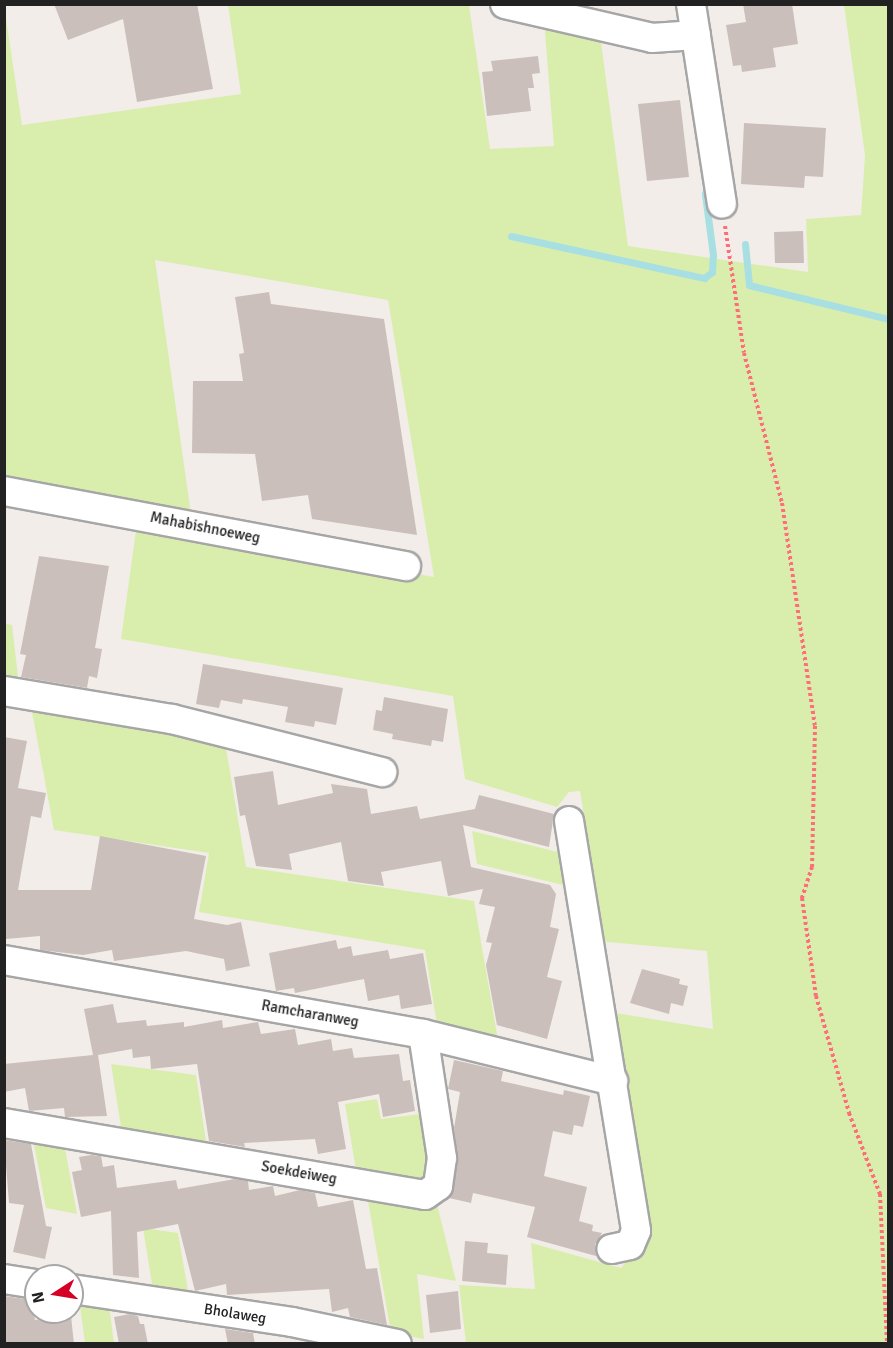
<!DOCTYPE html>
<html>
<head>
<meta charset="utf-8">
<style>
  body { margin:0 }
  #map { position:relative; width:893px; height:1348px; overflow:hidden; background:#f2ede8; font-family:Signika,sans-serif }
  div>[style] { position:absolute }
  .grass>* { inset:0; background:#d9eead }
  .stream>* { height:7px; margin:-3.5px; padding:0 3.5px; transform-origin:3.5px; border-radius:3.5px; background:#a7dfe2 }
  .building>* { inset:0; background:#cbbfbb }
  .path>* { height:4px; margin-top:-2px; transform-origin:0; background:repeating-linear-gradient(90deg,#ff6d78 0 3px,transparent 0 6px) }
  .roads { filter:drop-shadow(2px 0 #a6a6a6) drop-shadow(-2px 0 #a6a6a6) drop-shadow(0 2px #a6a6a6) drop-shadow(0 -2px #a6a6a6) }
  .minor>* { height:28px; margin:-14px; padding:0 14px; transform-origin:14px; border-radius:14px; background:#fff }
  span { translate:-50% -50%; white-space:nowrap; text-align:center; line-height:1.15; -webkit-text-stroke:5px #fff; paint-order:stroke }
  .street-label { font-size:15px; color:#222 }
  .frame { position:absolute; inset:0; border:6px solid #222; pointer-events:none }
  .north { position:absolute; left:24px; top:1264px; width:60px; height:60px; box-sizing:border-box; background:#fff; border:2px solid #a7a7a7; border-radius:50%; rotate:258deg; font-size:16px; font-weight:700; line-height:24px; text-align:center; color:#222 }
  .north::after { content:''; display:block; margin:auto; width:21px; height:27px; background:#d40026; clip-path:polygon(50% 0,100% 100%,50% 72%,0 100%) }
</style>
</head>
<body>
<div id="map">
  <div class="grass">
    <div style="clip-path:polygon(4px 5px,22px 125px,241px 94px,228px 5px,469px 5px,490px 149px,554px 146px,544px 20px,600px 34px,628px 246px,808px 272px,806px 219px,861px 215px,865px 155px,844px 5px,888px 5px,888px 1343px,466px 1343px,459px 1285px,535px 1289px,531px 1243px,621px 1268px,644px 1238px,610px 1012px,713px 1029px,707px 951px,597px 941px,576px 818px,584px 815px,580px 791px,569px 792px,557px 807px,465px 779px,453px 696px,121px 639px,137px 523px,434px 577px,388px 300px,155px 260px,191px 514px,5px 480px)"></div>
    <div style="clip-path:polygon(4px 623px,12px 625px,19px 685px,5px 683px)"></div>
    <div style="clip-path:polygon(30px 701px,224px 736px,246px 867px,474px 901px,499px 1046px,438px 1031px,425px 950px,199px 912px,209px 853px,54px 830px)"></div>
    <div style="clip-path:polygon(472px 831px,570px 855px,575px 888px,477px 864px)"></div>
    <div style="clip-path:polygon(111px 1064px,196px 1075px,207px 1148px,122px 1133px)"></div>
    <div style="clip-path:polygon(377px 1099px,381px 1119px,428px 1113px,428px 1185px,357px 1176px,345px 1104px)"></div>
    <div style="clip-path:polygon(31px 1129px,63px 1137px,77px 1214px,46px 1208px)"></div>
    <div style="clip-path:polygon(366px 1190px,436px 1200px,456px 1281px,417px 1274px,424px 1339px,391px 1333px)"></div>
    <div style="clip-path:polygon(143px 1228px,178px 1233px,189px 1296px,153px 1290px)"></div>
    <div style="clip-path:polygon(78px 1291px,108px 1297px,114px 1343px,85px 1343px)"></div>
  </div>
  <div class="stream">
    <div style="left:511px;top:236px;width:198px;rotate:12.3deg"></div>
    <div style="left:704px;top:278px;width:10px;rotate:-37deg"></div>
    <div style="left:712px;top:272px;width:17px;rotate:-87deg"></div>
    <div style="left:713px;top:255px;width:62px;rotate:-97.5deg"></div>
    <div style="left:745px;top:244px;width:41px;rotate:84.4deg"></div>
    <div style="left:749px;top:285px;width:143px;rotate:13.7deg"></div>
  </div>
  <div class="building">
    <div style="clip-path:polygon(54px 4px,197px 4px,213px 89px,137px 102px,123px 19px,68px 40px)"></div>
    <div style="clip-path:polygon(743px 4px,792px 4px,798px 44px,773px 48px,776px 67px,742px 72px,741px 65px,733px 66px,726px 25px,746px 22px)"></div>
    <div style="clip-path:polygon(538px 56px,540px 73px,532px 74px,534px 88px,528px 88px,531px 111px,487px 116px,482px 72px,493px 71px,491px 61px)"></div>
    <div style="clip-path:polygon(680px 100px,689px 177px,647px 181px,638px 104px)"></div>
    <div style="clip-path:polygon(744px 123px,826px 128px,823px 177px,805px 176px,804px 188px,741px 184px)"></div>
    <div style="clip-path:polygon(803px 231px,804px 263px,775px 263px,774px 232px)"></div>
    <div style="clip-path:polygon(269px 292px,271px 304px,384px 319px,417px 535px,312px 519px,308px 495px,262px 501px,255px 454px,192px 453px,193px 381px,243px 381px,239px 354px,244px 353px,235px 297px)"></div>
    <div style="clip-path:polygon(39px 556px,109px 566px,95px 648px,102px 649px,97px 678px,89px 676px,87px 688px,21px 677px,26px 655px,20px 654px)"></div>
    <div style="clip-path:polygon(203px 664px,343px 688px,336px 725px,315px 721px,314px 727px,285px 722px,288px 707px,243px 699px,242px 704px,221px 700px,219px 708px,196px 704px)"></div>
    <div style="clip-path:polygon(384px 697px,448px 709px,443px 742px,432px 740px,431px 746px,392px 739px,393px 734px,373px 730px,376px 710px,382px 711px)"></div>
    <div style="clip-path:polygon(4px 737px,27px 741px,18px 788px,46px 793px,41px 818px,31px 816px,18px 890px,91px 890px,100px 836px,206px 856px,194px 919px,227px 925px,241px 922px,250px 966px,226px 971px,224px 959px,186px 951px,114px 961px,112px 950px,83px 955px,40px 950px,40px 936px,6px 939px)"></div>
    <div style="clip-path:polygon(273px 771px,278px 805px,333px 793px,331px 784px,367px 789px,371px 814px,417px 806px,420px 819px,475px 809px,479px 795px,554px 814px,549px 847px,463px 825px,471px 867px,550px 885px,556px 894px,550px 927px,559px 929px,547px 977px,562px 981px,547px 1039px,497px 1025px,486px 965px,492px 943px,486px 942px,495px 907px,479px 904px,483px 889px,448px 896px,441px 861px,381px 872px,384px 886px,348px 881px,341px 842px,289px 854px,292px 870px,256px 866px,245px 815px,240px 816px,234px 777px)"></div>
    <div style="clip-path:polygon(336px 940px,338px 949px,351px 946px,353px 956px,388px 950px,390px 959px,423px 953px,432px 1004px,401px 1009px,399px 995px,368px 1001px,364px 979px,295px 993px,294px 988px,276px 991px,269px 953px)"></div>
    <div style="clip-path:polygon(642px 969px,680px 979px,679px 984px,688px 986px,683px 1006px,671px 1003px,669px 1014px,630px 1003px)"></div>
    <div style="clip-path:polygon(113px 1004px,117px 1023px,146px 1020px,147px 1026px,184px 1022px,184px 1027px,222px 1020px,223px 1028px,258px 1022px,261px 1034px,295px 1029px,298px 1045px,331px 1039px,333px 1051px,352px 1048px,354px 1058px,399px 1054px,403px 1081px,410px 1080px,415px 1111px,383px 1117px,379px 1094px,338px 1102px,346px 1149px,318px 1154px,315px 1139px,244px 1143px,245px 1147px,209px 1141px,197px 1064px,151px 1069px,150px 1056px,133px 1058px,132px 1049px,98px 1055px,107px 1116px,65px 1117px,64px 1108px,29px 1111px,25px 1088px,4px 1092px,4px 1064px,93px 1055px,84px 1009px)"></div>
    <div style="clip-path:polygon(454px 1060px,503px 1071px,501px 1081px,563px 1095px,564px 1090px,590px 1096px,583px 1127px,574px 1125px,572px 1135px,553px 1131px,544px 1176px,587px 1187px,579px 1221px,593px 1225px,592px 1231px,602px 1233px,595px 1244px,596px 1256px,527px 1237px,535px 1207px,473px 1193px,471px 1203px,449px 1198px,458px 1160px,454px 1128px,460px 1092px,448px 1089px)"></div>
    <div style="clip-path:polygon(4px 1140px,31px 1144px,46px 1226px,52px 1227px,45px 1259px,13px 1252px,24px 1205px,9px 1203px)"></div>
    <div style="clip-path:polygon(91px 1155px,101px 1156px,103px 1167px,114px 1165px,117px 1188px,176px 1180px,178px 1189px,235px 1179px,248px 1181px,249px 1190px,273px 1186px,275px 1196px,300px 1190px,315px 1193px,318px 1207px,353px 1200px,366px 1269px,377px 1268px,387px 1325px,350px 1317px,348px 1308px,332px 1312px,329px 1289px,227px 1295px,226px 1284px,195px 1291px,178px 1224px,137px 1232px,139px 1278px,113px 1275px,111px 1211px,81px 1217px,72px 1172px,82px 1170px,79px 1157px)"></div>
    <div style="clip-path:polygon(465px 1241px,488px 1243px,487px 1253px,508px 1255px,506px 1285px,462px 1281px)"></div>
    <div style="clip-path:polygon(458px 1291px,461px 1329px,430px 1333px,426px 1295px)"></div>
    <div style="clip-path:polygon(4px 1296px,32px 1300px,35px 1320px,71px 1316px,74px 1344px,6px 1344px)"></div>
    <div style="clip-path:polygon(130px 1314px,138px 1316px,140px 1324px,144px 1324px,148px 1344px,119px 1344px,114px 1317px)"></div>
    <div style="clip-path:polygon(225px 1329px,253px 1333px,255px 1344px,228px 1344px)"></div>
  </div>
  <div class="path">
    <div style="left:725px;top:226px;width:128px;rotate:81.5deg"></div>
    <div style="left:744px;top:353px;width:155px;rotate:75.8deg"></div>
    <div style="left:782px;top:503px;width:225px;rotate:81.6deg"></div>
    <div style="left:815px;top:726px;width:141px;rotate:91.2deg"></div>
    <div style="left:812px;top:867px;width:33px;rotate:108deg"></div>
    <div style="left:802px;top:898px;width:99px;rotate:81.9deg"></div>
    <div style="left:816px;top:996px;width:122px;rotate:74.2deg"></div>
    <div style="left:849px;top:1113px;width:87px;rotate:69.1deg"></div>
    <div style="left:880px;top:1194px;width:150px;rotate:87.3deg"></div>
  </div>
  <div class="roads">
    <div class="minor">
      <div style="left:505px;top:4px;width:151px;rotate:13deg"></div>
      <div style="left:652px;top:38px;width:44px;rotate:-3.9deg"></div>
      <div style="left:691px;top:4px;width:202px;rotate:81.2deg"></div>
      <div style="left:4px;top:491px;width:409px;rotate:10.6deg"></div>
      <div style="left:4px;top:691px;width:170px;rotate:9.5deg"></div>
      <div style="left:172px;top:719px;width:217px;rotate:14.2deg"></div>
      <div style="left:569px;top:821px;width:415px;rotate:80.7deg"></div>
      <div style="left:636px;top:1231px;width:15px;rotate:113deg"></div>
      <div style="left:630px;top:1245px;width:19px;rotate:168deg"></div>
      <div style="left:4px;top:960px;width:425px;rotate:10deg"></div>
      <div style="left:423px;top:1034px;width:196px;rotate:13.9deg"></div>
      <div style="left:4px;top:1123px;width:427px;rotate:9.7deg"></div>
      <div style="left:425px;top:1195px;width:16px;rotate:-35deg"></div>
      <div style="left:438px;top:1186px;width:28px;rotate:-82deg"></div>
      <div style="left:442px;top:1158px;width:125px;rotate:-98.7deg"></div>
      <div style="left:4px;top:1279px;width:32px;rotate:9deg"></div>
      <div style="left:72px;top:1289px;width:222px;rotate:8.5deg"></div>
      <div style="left:292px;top:1322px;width:107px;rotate:11.8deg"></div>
    </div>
  </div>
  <div class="street-label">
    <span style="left:205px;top:528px;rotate:11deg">Mahabishnoeweg</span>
    <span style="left:310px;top:1014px;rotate:10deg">Ramcharanweg</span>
    <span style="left:299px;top:1173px;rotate:10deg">Soekdeiweg</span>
    <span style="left:235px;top:1314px;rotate:9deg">Bholaweg</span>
  </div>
  <div class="frame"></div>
  <div class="north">N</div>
</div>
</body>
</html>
